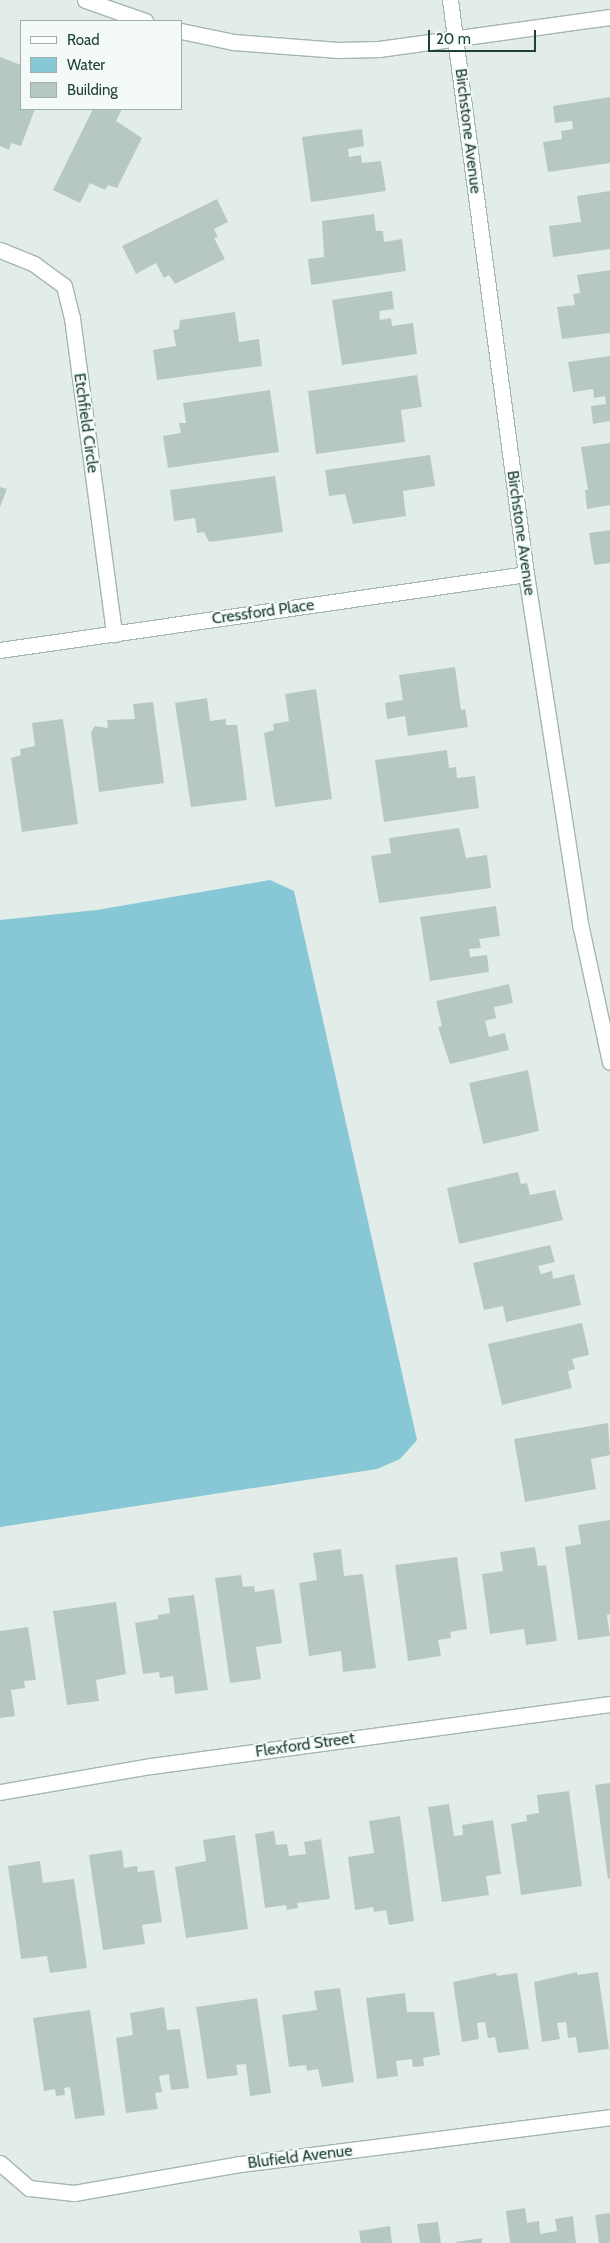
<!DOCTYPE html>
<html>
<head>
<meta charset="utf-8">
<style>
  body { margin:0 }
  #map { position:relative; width:610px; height:2243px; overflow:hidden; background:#e2ede9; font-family:Cabin,sans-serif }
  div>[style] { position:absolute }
  .water>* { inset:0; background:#87c7d6 }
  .building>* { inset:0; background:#b7c8c2 }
  .roads { filter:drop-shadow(1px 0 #a4b6b1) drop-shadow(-1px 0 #a4b6b1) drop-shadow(0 1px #a4b6b1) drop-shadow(0 -1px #a4b6b1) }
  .street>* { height:15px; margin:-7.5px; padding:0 7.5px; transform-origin:7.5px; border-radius:7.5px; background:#fff }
  .secondary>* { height:15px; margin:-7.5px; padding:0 7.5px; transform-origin:7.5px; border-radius:7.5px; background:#fff }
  span { translate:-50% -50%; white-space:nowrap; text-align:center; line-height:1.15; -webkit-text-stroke:4px #f3faf7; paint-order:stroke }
  .street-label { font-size:16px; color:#214039 }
  .legend { position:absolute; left:20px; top:20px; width:162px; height:90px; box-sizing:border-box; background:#f3faf7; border:1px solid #9fb0ab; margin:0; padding:6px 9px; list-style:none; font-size:15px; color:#214039 }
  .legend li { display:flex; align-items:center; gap:10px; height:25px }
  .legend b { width:25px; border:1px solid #9fb0ab }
  .scale { position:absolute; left:428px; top:30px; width:108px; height:22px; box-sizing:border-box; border:2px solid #214039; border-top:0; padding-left:6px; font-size:15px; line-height:18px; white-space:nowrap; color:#214039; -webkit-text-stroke:4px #f3faf7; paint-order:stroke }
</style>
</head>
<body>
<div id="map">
  <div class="water">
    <div style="clip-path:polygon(270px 880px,294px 891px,417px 1440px,400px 1459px,377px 1469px,0 1527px,0 920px,97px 910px)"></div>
  </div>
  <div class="building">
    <div style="clip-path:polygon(0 57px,21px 65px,21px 109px,35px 109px,21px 146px,11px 143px,9px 150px,0 146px)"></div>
    <div style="clip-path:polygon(610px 97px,610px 163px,548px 172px,543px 142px,562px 139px,561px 131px,573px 129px,572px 121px,555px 123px,553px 106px)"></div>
    <div style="clip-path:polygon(93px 109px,122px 109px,116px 121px,142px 138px,117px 188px,108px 185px,105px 190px,90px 183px,80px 203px,53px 190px)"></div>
    <div style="clip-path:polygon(362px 129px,364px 146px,348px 149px,349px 157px,361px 155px,362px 163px,381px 161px,386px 191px,311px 202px,302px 137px)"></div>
    <div style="clip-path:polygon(610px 191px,610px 249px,553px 257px,549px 226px,581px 222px,577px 196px)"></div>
    <div style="clip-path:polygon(217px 199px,228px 222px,214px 229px,218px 237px,214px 238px,225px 259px,175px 284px,169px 275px,164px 278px,156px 263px,136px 274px,122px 246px)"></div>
    <div style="clip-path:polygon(374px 214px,376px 231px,383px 231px,384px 242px,402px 239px,406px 271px,311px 285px,308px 259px,324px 257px,322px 221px)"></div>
    <div style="clip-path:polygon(610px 270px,610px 333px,562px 339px,557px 307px,575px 305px,573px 294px,580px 293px,577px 275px)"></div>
    <div style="clip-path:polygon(392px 291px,394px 309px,379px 311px,380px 320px,391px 318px,392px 326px,413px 323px,417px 354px,342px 365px,332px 300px)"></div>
    <div style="clip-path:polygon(235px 312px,239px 342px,259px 339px,262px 366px,157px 380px,153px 350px,176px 346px,173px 330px,179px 329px,180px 320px)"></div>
    <div style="clip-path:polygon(610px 356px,610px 421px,593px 424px,591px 406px,606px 404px,605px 396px,594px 398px,593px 389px,573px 392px,568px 362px)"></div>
    <div style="clip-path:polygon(417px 375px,422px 407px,401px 410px,405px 442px,316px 454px,308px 391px)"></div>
    <div style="clip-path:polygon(270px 390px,279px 452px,168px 468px,163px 436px,181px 433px,179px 423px,186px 423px,183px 403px)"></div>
    <div style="clip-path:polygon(610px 443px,610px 505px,587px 509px,585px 490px,588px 490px,581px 447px)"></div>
    <div style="clip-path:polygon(430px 455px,435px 486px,403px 491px,406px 516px,353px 524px,345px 494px,329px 496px,325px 470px)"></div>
    <div style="clip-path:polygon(275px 476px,283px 532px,209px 542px,204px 532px,197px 533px,195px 518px,174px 521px,170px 490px)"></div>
    <div style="clip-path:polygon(0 487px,7px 489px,0 507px)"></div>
    <div style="clip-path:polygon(610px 530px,610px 563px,594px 565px,589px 533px)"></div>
    <div style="clip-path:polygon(455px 667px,461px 710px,465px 709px,468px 727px,408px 736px,405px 716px,387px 719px,385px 703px,403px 700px,399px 675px)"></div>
    <div style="clip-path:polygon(316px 689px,332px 799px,275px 807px,264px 733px,274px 730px,273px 724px,289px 721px,285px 694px)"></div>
    <div style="clip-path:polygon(207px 698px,210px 721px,226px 719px,226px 725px,237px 725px,247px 800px,191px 807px,175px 703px)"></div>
    <div style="clip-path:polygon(153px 702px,164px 783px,99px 792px,91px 732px,95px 726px,108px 728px,107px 720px,135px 719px,133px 704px)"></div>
    <div style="clip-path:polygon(63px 719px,78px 824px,22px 832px,11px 758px,21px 755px,20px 749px,35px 746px,32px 723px)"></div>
    <div style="clip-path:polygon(447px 750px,449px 768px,456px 767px,457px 778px,475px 776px,479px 808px,384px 822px,375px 760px)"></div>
    <div style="clip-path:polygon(459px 828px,466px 858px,487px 855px,491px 888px,379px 903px,371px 856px,391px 853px,389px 838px)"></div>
    <div style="clip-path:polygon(496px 906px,500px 936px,479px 939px,481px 948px,469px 949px,470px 957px,487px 955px,489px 972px,430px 981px,420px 917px)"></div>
    <div style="clip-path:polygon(509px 984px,513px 1003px,494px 1007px,496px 1018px,485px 1021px,489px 1037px,505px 1033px,509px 1050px,450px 1064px,438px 1027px,442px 1026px,436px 1001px)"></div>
    <div style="clip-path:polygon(528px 1070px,539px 1131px,483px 1144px,469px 1083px)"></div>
    <div style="clip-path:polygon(518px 1172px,521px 1184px,527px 1183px,530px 1195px,555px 1190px,563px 1220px,459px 1244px,447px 1188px)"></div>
    <div style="clip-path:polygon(550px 1245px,555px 1262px,538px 1266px,541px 1274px,552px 1271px,553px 1279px,574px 1274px,581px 1305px,506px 1322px,503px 1306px,484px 1310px,473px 1263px)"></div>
    <div style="clip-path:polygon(582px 1323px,589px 1355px,572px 1359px,575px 1369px,568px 1371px,572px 1388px,502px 1405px,488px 1344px)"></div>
    <div style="clip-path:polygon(608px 1423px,610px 1455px,591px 1459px,596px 1489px,525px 1502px,514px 1439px)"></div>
    <div style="clip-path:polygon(610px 1520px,610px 1614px,607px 1615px,610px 1636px,578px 1640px,565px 1547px,581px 1544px,578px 1525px)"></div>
    <div style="clip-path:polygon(535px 1547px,538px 1566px,546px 1565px,557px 1641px,526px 1645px,524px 1629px,490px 1634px,482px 1574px,503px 1571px,500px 1552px)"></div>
    <div style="clip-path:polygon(341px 1549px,344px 1576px,363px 1574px,376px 1668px,343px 1672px,341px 1651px,309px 1656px,299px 1583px,317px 1580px,313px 1553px)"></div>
    <div style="clip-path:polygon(457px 1557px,467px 1629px,450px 1632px,451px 1638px,438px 1640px,441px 1656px,408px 1661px,395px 1565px)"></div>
    <div style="clip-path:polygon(241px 1575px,243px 1587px,254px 1586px,255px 1592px,274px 1589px,282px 1643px,256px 1647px,261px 1679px,230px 1683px,215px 1578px)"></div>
    <div style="clip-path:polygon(194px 1595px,208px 1690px,175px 1694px,173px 1676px,160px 1678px,159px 1672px,143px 1674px,135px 1623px,158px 1619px,158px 1615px,170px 1613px,168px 1598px)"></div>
    <div style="clip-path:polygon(116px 1602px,126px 1674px,96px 1680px,99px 1701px,67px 1705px,53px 1611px)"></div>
    <div style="clip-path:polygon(28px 1627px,36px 1680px,24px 1681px,25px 1688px,11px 1690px,15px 1716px,0 1718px,0 1631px)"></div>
    <div style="clip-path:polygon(610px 1783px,610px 1878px,608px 1879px,595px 1785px)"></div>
    <div style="clip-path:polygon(569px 1791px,582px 1886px,521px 1895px,511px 1824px,527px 1821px,526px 1815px,539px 1813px,537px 1795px)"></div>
    <div style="clip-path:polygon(449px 1804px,454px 1836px,463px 1835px,462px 1825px,493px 1820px,501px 1874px,486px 1876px,489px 1895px,442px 1902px,428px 1807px)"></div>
    <div style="clip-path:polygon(400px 1816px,414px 1921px,389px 1925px,386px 1910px,374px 1912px,373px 1907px,355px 1910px,348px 1857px,374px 1853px,369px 1821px)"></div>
    <div style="clip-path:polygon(274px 1831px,276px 1845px,287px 1844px,289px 1856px,306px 1854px,304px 1842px,321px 1839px,330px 1899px,297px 1903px,298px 1908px,287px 1910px,286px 1905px,265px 1908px,255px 1834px)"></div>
    <div style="clip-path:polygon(235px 1835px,248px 1929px,186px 1938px,175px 1867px,206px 1861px,203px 1840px)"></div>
    <div style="clip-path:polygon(122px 1850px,124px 1868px,137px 1866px,138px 1872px,154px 1870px,162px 1922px,142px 1925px,145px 1944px,103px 1950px,89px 1855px)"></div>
    <div style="clip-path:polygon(40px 1861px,43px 1883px,74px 1879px,87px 1968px,50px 1973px,47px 1956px,21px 1959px,8px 1866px)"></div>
    <div style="clip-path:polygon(577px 1972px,577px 1975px,598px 1972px,609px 2049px,578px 2053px,576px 2037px,568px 2038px,566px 2022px,557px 2023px,560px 2039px,542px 2042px,534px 1982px)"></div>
    <div style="clip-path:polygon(496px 1973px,497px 1976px,517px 1973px,529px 2049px,498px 2053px,495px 2037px,488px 2038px,485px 2022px,477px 2023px,479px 2039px,462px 2042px,453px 1982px)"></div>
    <div style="clip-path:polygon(340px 1988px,354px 2082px,322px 2087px,318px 2069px,307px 2071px,306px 2065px,289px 2067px,282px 2015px,317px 2010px,314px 1991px)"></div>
    <div style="clip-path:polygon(405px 1993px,407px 2012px,434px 2012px,440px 2055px,423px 2058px,424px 2066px,413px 2067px,412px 2059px,396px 2061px,398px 2076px,377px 2079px,366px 1998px)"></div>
    <div style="clip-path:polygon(257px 1998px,271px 2093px,250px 2096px,246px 2064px,236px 2065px,238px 2075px,207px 2079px,196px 2007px)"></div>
    <div style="clip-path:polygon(164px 2007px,167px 2030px,180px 2029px,189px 2088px,171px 2090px,169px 2074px,159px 2076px,162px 2092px,155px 2093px,158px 2109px,126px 2113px,116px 2038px,133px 2035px,130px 2013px)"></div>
    <div style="clip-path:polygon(90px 2010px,105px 2115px,75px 2119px,70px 2087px,64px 2088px,65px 2095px,56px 2096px,55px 2089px,44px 2091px,33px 2018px)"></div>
    <div style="clip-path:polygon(525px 2208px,527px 2223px,539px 2221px,540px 2234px,557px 2231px,555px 2219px,573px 2216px,576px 2243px,510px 2243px,506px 2211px)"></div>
    <div style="clip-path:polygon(610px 2213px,610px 2243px,599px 2243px,595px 2215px)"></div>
    <div style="clip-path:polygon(438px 2222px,441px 2243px,420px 2243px,417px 2224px)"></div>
    <div style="clip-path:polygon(390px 2226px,392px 2243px,361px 2243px,359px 2231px)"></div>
    <div style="clip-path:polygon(482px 2238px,482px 2243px,457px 2243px,456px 2242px)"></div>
  </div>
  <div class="roads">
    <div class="street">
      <div style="left:450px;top:0;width:579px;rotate:82.46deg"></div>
      <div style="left:526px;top:574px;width:358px;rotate:81.2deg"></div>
      <div style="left:581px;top:928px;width:137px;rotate:77.8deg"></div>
      <div style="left:0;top:250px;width:37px;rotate:22deg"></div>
      <div style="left:34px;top:264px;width:37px;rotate:36deg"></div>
      <div style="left:64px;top:286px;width:33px;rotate:76deg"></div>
      <div style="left:72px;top:318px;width:319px;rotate:82.4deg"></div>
      <div style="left:0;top:650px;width:531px;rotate:-8.22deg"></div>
      <div style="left:0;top:1792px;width:153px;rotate:-9.8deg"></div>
      <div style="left:151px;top:1766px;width:463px;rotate:-7.7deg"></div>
      <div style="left:0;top:2163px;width:38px;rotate:41deg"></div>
      <div style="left:29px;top:2188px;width:45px;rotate:6.3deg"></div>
      <div style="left:74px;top:2193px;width:169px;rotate:-9.9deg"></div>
      <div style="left:240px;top:2164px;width:373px;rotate:-7.2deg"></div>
    </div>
    <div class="secondary">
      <div style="left:85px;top:0;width:64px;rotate:19.3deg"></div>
      <div style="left:181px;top:31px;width:53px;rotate:11.9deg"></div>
      <div style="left:233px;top:42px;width:106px;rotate:4.3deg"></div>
      <div style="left:339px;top:50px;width:40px;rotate:-1.4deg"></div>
      <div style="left:379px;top:49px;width:233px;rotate:-7.9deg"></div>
    </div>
  </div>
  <div class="street-label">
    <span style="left:468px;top:131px;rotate:83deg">Birchstone Avenue</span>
    <span style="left:86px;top:423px;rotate:82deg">Etchfield Circle</span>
    <span style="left:521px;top:533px;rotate:82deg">Birchstone Avenue</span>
    <span style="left:263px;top:612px;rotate:-8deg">Cressford Place</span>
    <span style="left:305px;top:1745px;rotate:-8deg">Flexford Street</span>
    <span style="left:300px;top:2157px;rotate:-7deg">Blufield Avenue</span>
  </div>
  <ul class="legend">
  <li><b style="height:6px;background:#fff"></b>Road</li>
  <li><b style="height:14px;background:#87c7d6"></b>Water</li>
  <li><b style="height:14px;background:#b7c8c2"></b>Building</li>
  </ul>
  <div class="scale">20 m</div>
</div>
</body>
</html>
